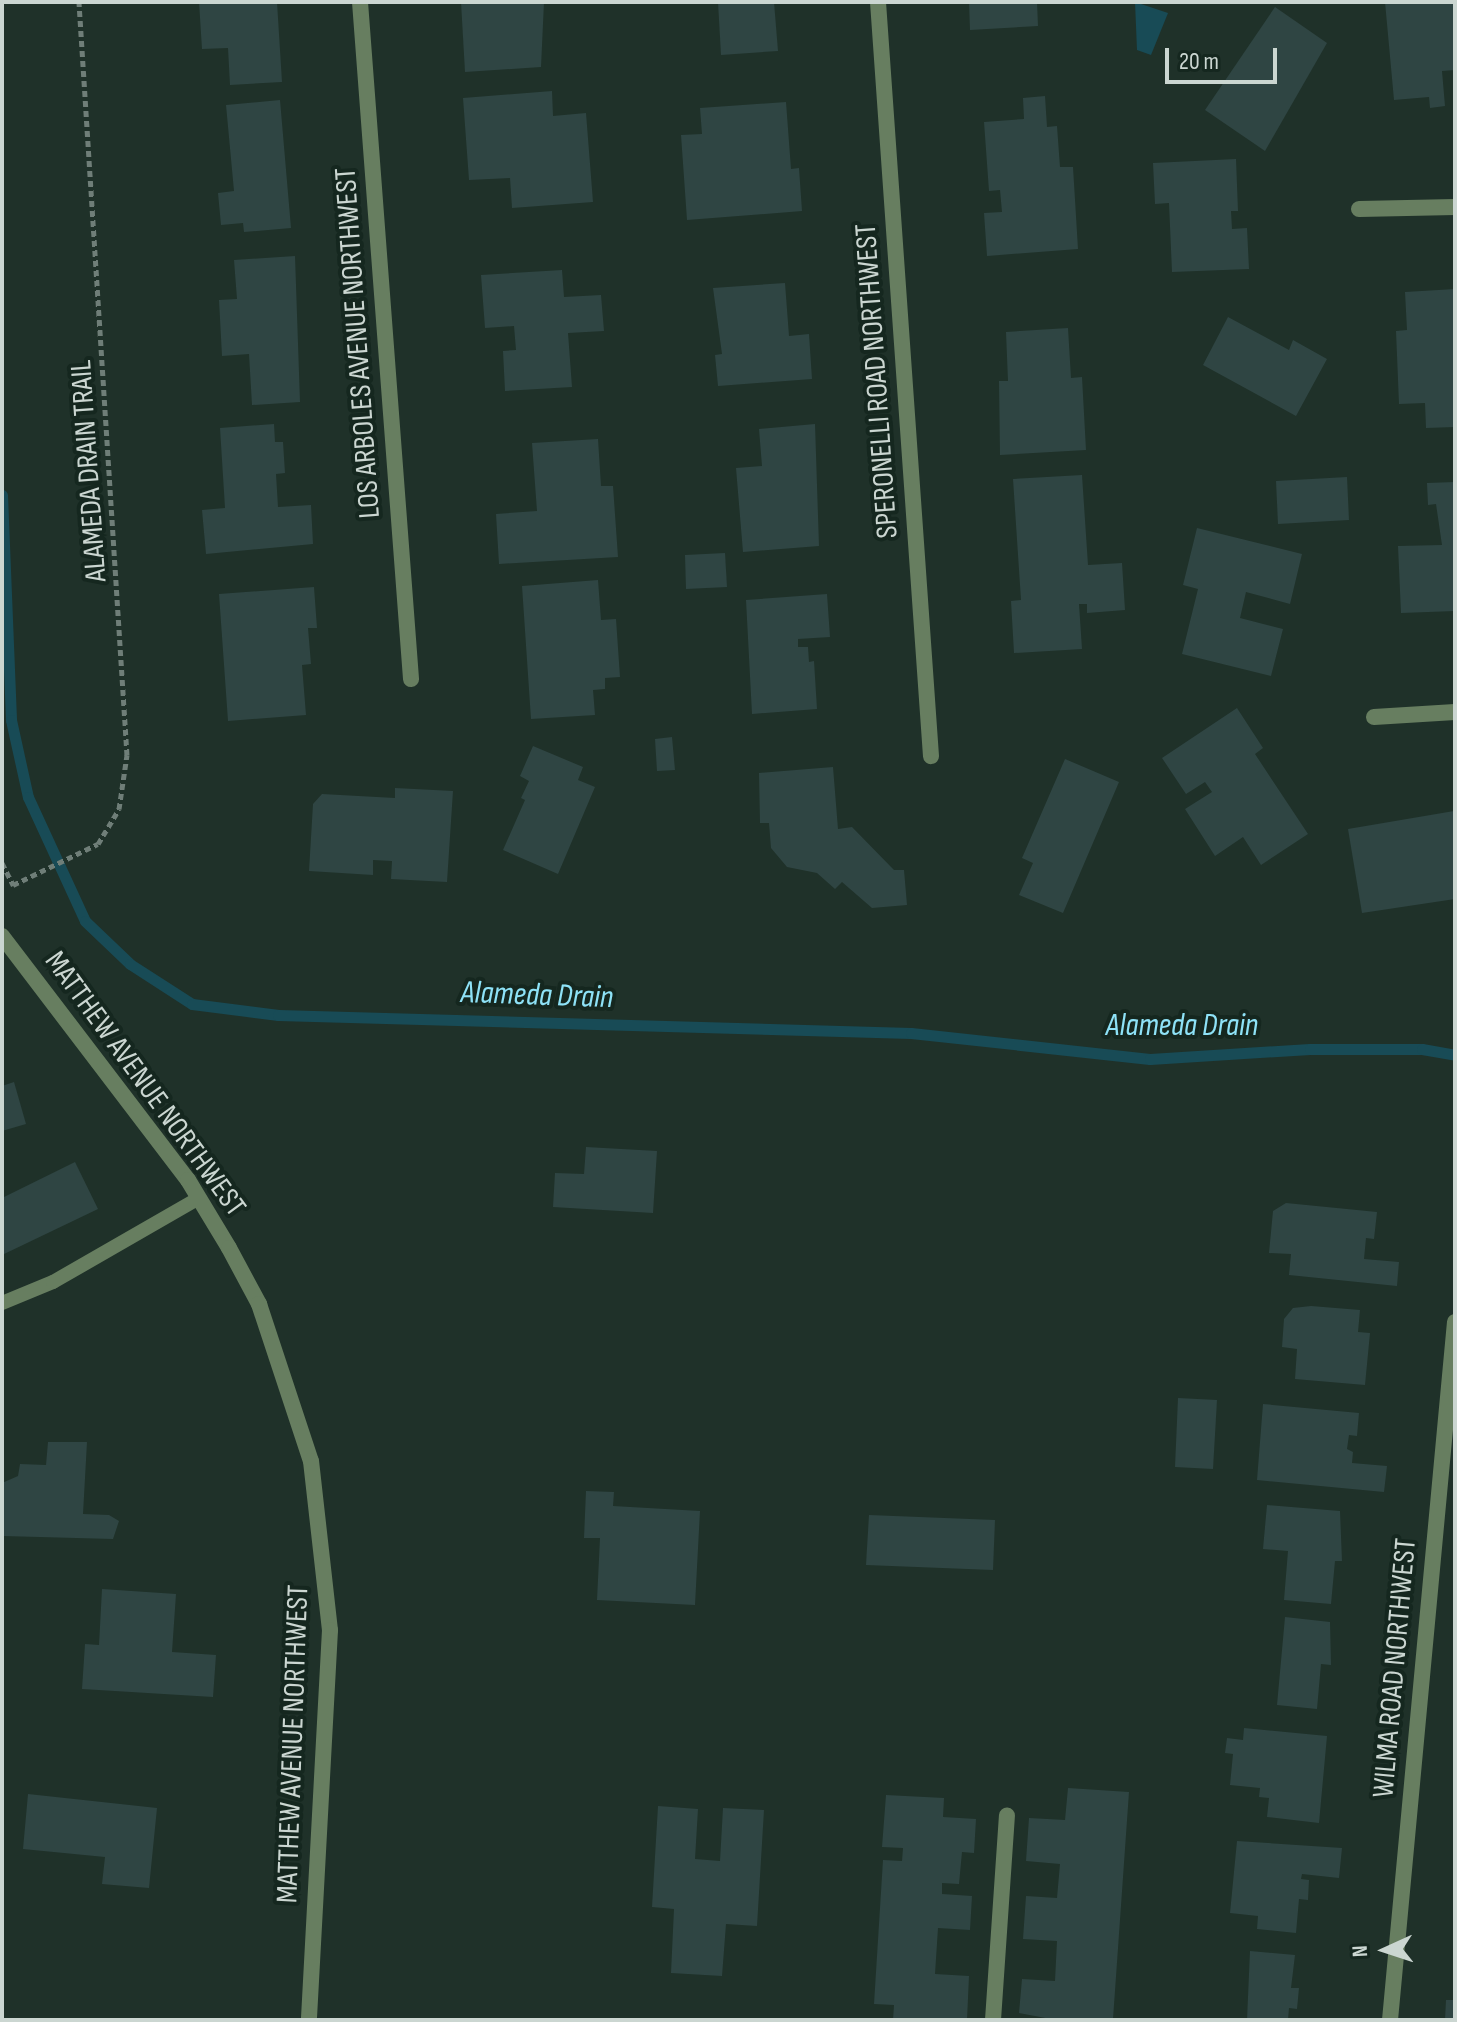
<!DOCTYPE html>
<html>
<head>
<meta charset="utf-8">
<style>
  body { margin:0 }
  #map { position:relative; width:1457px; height:2022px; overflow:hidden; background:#1f3129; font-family:"Sofia Sans Condensed",sans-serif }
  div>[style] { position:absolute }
  .water>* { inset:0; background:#184b56 }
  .stream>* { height:11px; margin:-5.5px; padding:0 5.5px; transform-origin:5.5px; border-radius:5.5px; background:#184b56 }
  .building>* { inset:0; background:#2f4543 }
  .path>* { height:5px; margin-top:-2.5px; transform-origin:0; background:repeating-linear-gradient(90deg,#6f7e78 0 6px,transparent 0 10px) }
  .service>* { height:14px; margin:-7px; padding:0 7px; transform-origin:7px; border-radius:7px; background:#677e60 }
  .minor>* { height:16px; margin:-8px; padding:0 8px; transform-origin:8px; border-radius:8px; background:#677e60 }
  .tertiary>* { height:16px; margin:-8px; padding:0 8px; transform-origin:8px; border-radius:8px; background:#677e60 }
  span { translate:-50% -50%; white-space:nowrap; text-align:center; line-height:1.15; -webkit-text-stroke:8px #15271f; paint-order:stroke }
  .street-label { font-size:30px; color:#cbd6d1 }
  .water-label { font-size:32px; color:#8ee2f7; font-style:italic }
  .frame { position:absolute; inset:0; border:4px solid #cbd6d1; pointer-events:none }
  .north { position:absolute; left:1345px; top:1910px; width:80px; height:80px; -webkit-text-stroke:6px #15271f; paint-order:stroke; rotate:267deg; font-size:22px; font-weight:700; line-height:32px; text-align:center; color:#cbd6d1 }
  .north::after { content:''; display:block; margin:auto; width:28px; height:36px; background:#cbd6d1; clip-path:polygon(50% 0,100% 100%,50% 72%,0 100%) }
  .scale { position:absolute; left:1165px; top:48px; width:112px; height:36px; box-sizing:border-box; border:4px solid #cbd6d1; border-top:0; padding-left:10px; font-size:24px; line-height:28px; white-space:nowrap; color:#cbd6d1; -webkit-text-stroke:6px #15271f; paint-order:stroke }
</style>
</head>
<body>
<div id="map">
  <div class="water">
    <div style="clip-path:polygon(1135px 2px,1168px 13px,1151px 55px,1137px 50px)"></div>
  </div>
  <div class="stream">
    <div style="left:2px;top:495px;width:225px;rotate:87.7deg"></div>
    <div style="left:11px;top:720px;width:79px;rotate:77.6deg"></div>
    <div style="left:28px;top:797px;width:136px;rotate:65.3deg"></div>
    <div style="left:85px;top:921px;width:62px;rotate:43.7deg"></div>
    <div style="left:130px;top:964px;width:74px;rotate:32.8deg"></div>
    <div style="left:192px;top:1004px;width:87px;rotate:7.3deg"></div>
    <div style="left:278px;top:1015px;width:633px;rotate:1.63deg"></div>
    <div style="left:911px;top:1033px;width:240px;rotate:6.2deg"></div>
    <div style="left:1150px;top:1059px;width:160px;rotate:-3.6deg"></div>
    <div style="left:1310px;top:1049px;width:112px"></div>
    <div style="left:1422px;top:1049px;width:34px;rotate:10deg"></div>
  </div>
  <div class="building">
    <div style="clip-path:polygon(199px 2px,277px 2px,282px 82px,230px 85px,228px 48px,202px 49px)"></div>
    <div style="clip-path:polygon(461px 2px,544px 2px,541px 67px,465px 72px)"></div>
    <div style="clip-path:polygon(718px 2px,774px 2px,778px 51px,721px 55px)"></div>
    <div style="clip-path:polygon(969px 2px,1037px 2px,1038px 26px,970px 30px)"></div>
    <div style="clip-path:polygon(1385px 2px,1455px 2px,1455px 70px,1442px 71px,1445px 106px,1430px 108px,1429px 97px,1394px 100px)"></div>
    <div style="clip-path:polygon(1275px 7px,1327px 43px,1265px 151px,1205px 110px)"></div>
    <div style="clip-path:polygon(552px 91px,553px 116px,586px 113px,593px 202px,512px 208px,510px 178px,469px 180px,463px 98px)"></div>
    <div style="clip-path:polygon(1045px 96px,1047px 127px,1057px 126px,1060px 167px,1073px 167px,1078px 249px,987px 256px,984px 213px,1002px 212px,1000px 190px,989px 191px,984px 122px,1024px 119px,1023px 98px)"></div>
    <div style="clip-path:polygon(280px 100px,291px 228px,244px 232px,243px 223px,221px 225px,218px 193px,234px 191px,226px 105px)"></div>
    <div style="clip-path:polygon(786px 102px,791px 169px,799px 168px,802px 211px,687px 220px,681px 135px,702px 134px,700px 108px)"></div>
    <div style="clip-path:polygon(1236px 159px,1238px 211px,1231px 211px,1232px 229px,1247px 228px,1249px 269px,1172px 272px,1169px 203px,1155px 204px,1153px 163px)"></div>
    <div style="clip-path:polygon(295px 256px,300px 402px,252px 405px,249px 354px,222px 356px,219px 300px,237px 299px,234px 260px)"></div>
    <div style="clip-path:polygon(562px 270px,564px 297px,601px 295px,604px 331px,568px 333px,572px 387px,505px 391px,503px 351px,516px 350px,514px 326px,485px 328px,481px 275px)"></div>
    <div style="clip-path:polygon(785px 283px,789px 336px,809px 334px,812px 379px,718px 386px,715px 355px,722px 354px,713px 288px)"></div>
    <div style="clip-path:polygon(1455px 289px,1455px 427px,1426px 428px,1425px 403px,1399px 404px,1396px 331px,1407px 330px,1405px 292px)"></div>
    <div style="clip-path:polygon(1228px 317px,1289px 350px,1293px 340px,1327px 359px,1296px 416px,1203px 365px)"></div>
    <div style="clip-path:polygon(1068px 328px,1071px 378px,1082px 377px,1086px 450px,1000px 455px,999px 381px,1008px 381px,1006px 332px)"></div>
    <div style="clip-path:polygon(274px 424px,275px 442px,283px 442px,285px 473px,276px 474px,278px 507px,311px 505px,313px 544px,206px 554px,202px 510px,225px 508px,220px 428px)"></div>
    <div style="clip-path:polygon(815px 424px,819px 546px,743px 552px,736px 468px,762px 466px,759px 429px)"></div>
    <div style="clip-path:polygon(598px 439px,601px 486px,613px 486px,618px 557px,499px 564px,496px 514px,537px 511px,532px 443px)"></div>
    <div style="clip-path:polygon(1082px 475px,1088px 565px,1122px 563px,1125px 610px,1087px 613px,1087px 604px,1079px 604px,1082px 649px,1014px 653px,1011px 601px,1021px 600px,1013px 479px)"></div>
    <div style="clip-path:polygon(1347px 477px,1349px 520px,1278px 524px,1276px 481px)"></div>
    <div style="clip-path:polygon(1455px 482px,1455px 611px,1401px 613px,1398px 546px,1442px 545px,1436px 504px,1428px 505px,1427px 483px)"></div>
    <div style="clip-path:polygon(1197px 528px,1302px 554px,1290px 604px,1246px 592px,1240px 618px,1283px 629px,1271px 676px,1182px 654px,1198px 589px,1183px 585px)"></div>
    <div style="clip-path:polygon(725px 553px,727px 587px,686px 589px,685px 555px)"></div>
    <div style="clip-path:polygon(598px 580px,601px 620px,616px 619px,620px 677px,605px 678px,605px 689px,593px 690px,595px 715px,531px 719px,522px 586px)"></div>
    <div style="clip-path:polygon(314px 587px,317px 628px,308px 628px,311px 664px,302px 665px,306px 715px,228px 721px,219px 594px)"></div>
    <div style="clip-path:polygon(827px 594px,830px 637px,798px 639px,798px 647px,808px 647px,809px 662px,814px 661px,817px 709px,752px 714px,746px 600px)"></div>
    <div style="clip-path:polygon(1237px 708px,1263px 748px,1255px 754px,1308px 834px,1261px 865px,1243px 837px,1215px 856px,1185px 809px,1212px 792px,1205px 782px,1186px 794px,1162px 758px)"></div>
    <div style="clip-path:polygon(672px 737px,675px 770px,657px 771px,655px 739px)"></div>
    <div style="clip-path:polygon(533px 746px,583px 767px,578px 780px,595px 787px,558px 874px,503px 850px,525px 800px,521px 798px,529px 781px,520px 776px)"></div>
    <div style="clip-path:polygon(1065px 759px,1119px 782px,1063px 913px,1019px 895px,1033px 863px,1022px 858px)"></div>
    <div style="clip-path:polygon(833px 767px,838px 829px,852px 827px,894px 870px,904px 870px,907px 905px,872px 908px,842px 882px,835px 889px,817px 873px,787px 867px,771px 848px,769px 823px,760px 823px,759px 773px)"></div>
    <div style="clip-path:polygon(395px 788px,453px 791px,447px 882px,391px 879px,392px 861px,373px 860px,373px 875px,309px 871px,313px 804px,322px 794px,395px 798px)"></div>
    <div style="clip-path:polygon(1454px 811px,1455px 899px,1362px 913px,1348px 829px)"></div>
    <div style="clip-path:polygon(14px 1082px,26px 1124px,2px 1131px,2px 1086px)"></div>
    <div style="clip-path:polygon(586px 1147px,657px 1151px,653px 1213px,553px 1207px,555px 1173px,584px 1174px)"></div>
    <div style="clip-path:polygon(75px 1162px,98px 1209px,2px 1255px,2px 1198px)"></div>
    <div style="clip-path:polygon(1286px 1203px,1377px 1212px,1374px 1239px,1366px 1238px,1364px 1259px,1399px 1262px,1397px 1286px,1289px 1275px,1291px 1254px,1269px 1253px,1273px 1211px)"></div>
    <div style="clip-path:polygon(1311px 1306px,1360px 1310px,1358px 1332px,1370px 1333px,1365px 1385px,1295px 1379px,1297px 1349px,1282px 1347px,1284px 1319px,1293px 1308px)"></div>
    <div style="clip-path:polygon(1178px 1398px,1217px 1400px,1213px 1469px,1175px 1467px)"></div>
    <div style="clip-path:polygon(1263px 1404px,1359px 1413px,1357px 1436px,1349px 1435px,1347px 1449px,1353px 1452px,1352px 1463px,1387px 1466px,1384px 1492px,1257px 1480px)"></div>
    <div style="clip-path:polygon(48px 1442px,87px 1442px,83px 1514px,109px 1515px,119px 1521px,113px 1539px,3px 1536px,2px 1483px,18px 1476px,20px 1464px,46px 1465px)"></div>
    <div style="clip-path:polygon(586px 1491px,614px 1492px,613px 1506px,700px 1511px,695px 1605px,597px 1600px,600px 1538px,584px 1538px)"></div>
    <div style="clip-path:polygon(1267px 1505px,1340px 1511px,1342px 1561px,1335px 1561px,1331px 1604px,1284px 1600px,1288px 1551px,1263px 1549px)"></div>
    <div style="clip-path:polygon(869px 1515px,995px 1520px,993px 1570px,866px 1565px)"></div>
    <div style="clip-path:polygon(102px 1589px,176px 1594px,172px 1652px,216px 1655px,213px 1697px,82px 1689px,85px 1644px,99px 1645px)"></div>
    <div style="clip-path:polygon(1285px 1617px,1330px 1622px,1331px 1665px,1321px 1664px,1317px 1709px,1277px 1705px)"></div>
    <div style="clip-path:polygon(1244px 1728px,1327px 1736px,1319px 1823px,1267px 1817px,1269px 1798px,1259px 1797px,1260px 1788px,1230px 1785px,1233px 1754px,1225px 1753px,1227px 1738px,1243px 1740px)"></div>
    <div style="clip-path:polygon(1068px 1788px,1129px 1792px,1113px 2019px,1056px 2020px,1019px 2013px,1022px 1979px,1055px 1981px,1057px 1941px,1023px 1939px,1026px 1896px,1057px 1898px,1060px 1864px,1026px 1861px,1029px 1818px,1065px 1820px)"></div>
    <div style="clip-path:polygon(28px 1794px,157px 1808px,149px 1888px,102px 1884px,105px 1857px,23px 1849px)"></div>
    <div style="clip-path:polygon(886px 1795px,944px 1798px,943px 1817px,976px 1819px,974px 1853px,962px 1852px,959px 1884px,942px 1883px,942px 1894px,972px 1896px,970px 1930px,938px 1928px,935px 1974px,969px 1976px,967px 2020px,893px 2020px,894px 2005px,874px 2004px,883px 1860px,902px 1861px,903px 1848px,882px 1847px)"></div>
    <div style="clip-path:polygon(658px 1806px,698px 1809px,695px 1859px,720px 1861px,723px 1808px,764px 1810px,757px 1926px,726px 1924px,722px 1976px,671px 1973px,674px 1909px,652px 1907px)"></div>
    <div style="clip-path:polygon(1237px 1841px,1342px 1848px,1339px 1878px,1302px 1874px,1301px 1879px,1309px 1880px,1308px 1900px,1299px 1899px,1296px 1933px,1257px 1929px,1258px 1916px,1230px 1913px)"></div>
    <div style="clip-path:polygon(1250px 1951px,1295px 1955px,1291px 1988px,1299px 1988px,1297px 2009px,1289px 2008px,1288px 2020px,1247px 2020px)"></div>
    <div style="clip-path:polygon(1446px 2000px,1455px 2000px,1455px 2020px,1445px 2020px)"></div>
  </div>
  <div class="path">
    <div style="left:2px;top:863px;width:25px;rotate:63deg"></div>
    <div style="left:13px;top:885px;width:94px;rotate:-25.8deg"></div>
    <div style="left:98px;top:844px;width:41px;rotate:-59deg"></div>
    <div style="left:119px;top:809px;width:55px;rotate:-81.6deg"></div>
    <div style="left:127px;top:755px;width:755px;rotate:-93.65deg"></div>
  </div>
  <div class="service">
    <div style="left:2px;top:1303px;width:55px;rotate:-22.4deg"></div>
    <div style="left:53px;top:1282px;width:168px;rotate:-29.9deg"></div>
  </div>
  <div class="minor">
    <div style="left:360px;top:2px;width:679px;rotate:85.69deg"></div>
    <div style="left:878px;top:2px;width:756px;rotate:85.98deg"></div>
    <div style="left:1359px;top:209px;width:96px;rotate:-1.2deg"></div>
    <div style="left:1374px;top:717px;width:81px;rotate:-3.5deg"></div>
    <div style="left:993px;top:2020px;width:205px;rotate:-86.1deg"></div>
    <div style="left:1390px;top:2020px;width:701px;rotate:-84.68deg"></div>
  </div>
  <div class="tertiary">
    <div style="left:2px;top:936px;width:307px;rotate:52.7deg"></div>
    <div style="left:188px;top:1180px;width:79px;rotate:58.9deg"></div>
    <div style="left:229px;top:1248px;width:64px;rotate:61.8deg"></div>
    <div style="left:259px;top:1304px;width:165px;rotate:71.7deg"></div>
    <div style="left:311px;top:1461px;width:170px;rotate:83.6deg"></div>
    <div style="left:330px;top:1630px;width:391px;rotate:93.1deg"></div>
  </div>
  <div class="street-label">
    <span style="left:358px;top:343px;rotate:-94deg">LOS ARBOLES AVENUE NORTHWEST</span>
    <span style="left:877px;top:381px;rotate:-94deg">SPERONELLI ROAD NORTHWEST</span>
    <span style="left:89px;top:471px;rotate:-94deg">ALAMEDA DRAIN TRAIL</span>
    <span style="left:145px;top:1084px;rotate:54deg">MATTHEW AVENUE NORTHWEST</span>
    <span style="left:1395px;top:1668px;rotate:-85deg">WILMA ROAD NORTHWEST</span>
    <span style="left:293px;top:1744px;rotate:-88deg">MATTHEW AVENUE NORTHWEST</span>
  </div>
  <div class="water-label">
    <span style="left:537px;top:996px;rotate:2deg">Alameda Drain</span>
    <span style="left:1182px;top:1026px">Alameda Drain</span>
  </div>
  <div class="frame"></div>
  <div class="north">N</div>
  <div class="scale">20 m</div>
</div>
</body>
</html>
